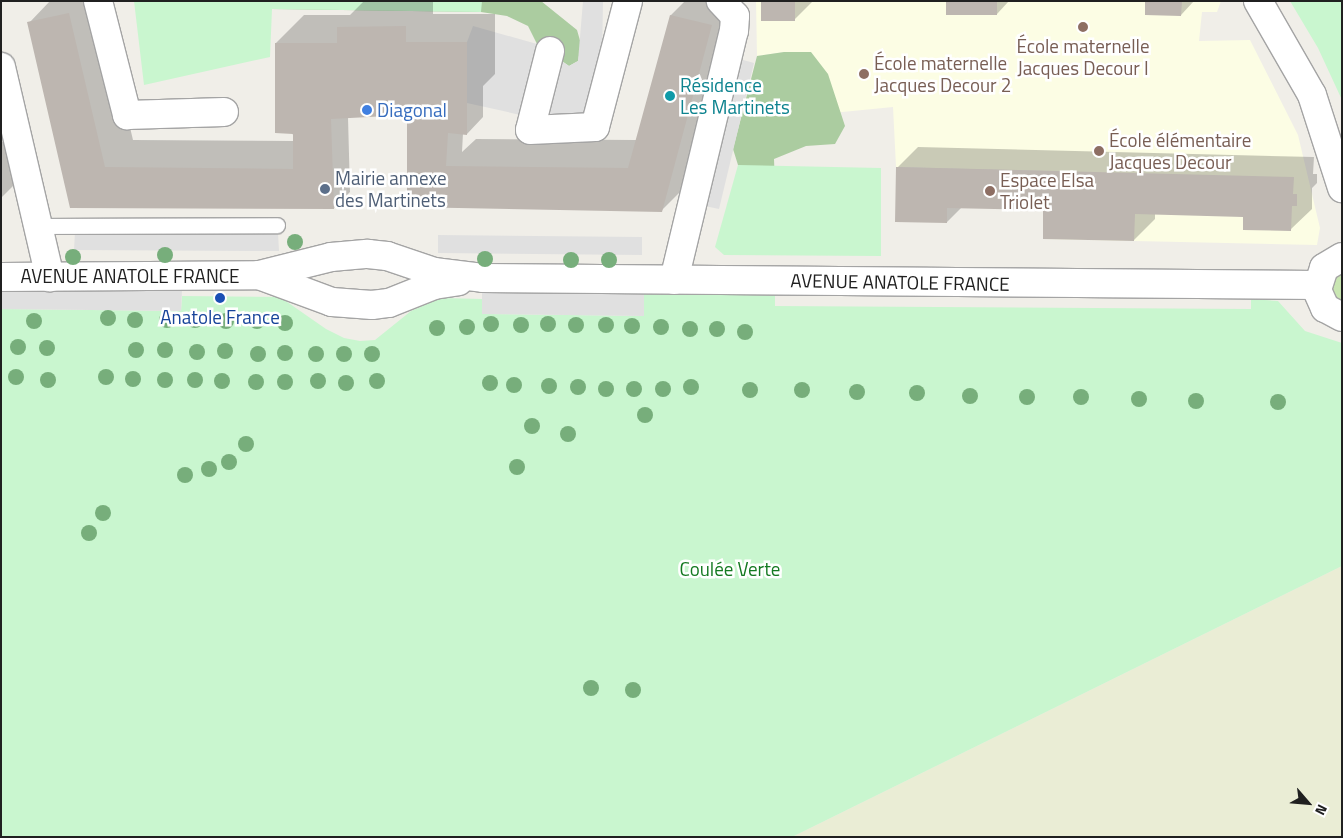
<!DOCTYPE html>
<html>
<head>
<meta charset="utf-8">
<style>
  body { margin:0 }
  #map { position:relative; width:1343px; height:838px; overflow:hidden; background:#f0eee8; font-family:"Titillium Web",sans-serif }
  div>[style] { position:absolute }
  .education>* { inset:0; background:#fcfde4 }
  .farmland>* { inset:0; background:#eaedd5 }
  .grass>* { inset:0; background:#c9e6b2 }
  .forest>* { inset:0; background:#abcca0 }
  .park>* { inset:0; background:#c9f6cf }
  .parking>* { inset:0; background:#e0e0e0 }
  .shadow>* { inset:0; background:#0003 }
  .building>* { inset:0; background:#bdb6b0 }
  .roads { filter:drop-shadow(1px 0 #a4a4a4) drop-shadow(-1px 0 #a4a4a4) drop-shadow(0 1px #a4a4a4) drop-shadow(0 -1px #a4a4a4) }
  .service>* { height:15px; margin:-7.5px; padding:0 7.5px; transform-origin:7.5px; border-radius:7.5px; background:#fff }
  .minor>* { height:28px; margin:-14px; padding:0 14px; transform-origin:14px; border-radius:14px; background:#fff }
  .trees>* { width:16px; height:16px; margin:-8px; border-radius:50%; background:#77ae7b }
  .dots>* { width:14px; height:14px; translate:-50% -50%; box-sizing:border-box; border:2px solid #fff; border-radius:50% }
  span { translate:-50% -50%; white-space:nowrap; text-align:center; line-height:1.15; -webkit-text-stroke:5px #fff; paint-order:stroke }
  .education-label { font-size:19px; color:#785e54 }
  .left { translate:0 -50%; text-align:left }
  .culture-label { font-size:19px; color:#0d838f }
  .shop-label { font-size:19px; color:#366cbe }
  .service-label { font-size:19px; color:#4e5e75 }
  .street-label { font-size:19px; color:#202020 }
  .transit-label { font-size:19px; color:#164399 }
  .park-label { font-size:19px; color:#147921 }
  .frame { position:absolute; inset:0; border:2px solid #202020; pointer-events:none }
  .north { position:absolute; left:1283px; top:778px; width:50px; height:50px; -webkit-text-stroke:4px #fff; paint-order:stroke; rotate:117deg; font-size:14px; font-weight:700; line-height:20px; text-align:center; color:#202020 }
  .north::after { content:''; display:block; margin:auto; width:18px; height:22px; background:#202020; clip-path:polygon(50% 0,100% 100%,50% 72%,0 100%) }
</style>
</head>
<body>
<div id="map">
  <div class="education">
    <div style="clip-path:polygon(756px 1px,1221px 1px,1217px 12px,1202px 12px,1199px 41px,1250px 40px,1298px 135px,1320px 228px,1317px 245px,1043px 239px,1047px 171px,896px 167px,893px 107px,822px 114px,785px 52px,757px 56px)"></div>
  </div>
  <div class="farmland">
    <div style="clip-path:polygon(1342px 566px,1342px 837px,792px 837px)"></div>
  </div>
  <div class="grass">
    <div style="clip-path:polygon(1342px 270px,1342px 303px,1335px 299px,1330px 288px,1331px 280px)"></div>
  </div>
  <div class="forest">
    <div style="clip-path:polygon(145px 1px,541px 1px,577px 30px,581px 44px,578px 61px,569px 66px,537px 44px,528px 26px,507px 16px,481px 12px,272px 9px)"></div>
    <div style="clip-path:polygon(784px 52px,811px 52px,828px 74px,845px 126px,835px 144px,806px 146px,774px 159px,777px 238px,738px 165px,733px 149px,757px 56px)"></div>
  </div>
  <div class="park">
    <div style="clip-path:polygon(134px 1px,482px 1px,481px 12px,272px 9px,270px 57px,144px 85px)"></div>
    <div style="clip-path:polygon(1290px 1px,1342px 1px,1342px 100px,1318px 48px)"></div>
    <div style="clip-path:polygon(738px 165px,881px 168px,881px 256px,724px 255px,715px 247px)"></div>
    <div style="clip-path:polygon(775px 293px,775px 306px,1251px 309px,1251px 299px,1278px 301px,1305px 331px,1342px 343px,1342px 566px,792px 837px,1px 837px,1px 309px,181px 311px,182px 296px,280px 297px,326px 329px,344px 338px,360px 341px,375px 340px,411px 311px,441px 298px,482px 299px,483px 314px,644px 316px,644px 294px)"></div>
  </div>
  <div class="parking">
    <div style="clip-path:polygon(583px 1px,603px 1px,602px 60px,592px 99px,579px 128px,467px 103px,467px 42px,473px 26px,537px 44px,569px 66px,578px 61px)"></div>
    <div style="clip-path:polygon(736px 58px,754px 63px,719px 209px,700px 205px)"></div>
    <div style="clip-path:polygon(75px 233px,278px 234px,279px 251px,74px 250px)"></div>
    <div style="clip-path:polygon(438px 235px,642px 237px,642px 255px,438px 253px)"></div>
    <div style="clip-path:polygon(182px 289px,181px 311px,1px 309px,1px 290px)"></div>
    <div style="clip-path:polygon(482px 292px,644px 294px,644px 316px,482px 314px)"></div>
  </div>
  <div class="shadow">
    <div style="clip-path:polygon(50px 1px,100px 1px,133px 140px,294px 141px,276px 43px,304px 15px,350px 15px,364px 1px,433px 1px,433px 14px,495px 14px,495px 74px,483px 86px,483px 117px,467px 134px,463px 133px,462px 152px,476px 139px,637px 140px,671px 15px,685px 1px,738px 1px,690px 182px,662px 210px,445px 207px,408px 114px,348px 117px,350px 192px,334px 208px,71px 207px,29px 23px)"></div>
    <div style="clip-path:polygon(763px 1px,813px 1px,794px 20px)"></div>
    <div style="clip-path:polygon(948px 1px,1009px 1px,997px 14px)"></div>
    <div style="clip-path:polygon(1146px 1px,1194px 1px,1181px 15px)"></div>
    <div style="clip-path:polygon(15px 139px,24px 175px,1px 198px,1px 142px)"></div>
    <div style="clip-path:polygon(918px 147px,1314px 157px,1313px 174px,1317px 174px,1317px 183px,1312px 188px,1312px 209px,1291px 229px,1244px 216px,1155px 213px,1155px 219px,1134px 240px,1045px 209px,962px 207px,947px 222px,897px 168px)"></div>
  </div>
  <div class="building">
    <div style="clip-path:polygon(761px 1px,795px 1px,795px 21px,761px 21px)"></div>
    <div style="clip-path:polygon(946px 1px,997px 1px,997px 15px,946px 15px)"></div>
    <div style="clip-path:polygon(1145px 1px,1182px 1px,1181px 16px,1145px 15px)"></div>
    <div style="clip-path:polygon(69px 13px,105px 167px,293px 169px,293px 134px,275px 133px,275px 43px,337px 43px,337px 27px,406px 26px,406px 42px,467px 42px,467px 135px,448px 133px,446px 166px,628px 168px,670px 15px,712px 25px,662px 212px,407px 207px,407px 115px,331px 119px,334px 209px,70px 208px,27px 22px)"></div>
    <div style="clip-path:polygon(896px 167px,1294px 177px,1293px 194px,1297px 194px,1297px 206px,1292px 206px,1291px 231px,1243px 230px,1243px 217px,1135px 214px,1134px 241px,1043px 239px,1043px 210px,947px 208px,947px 223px,895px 222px)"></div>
  </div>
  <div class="roads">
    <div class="service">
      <div style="left:38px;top:226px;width:239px;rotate:-0.2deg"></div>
    </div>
    <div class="minor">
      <div style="left:98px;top:1px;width:118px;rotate:75.7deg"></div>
      <div style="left:127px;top:115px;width:97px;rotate:-1.8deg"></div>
      <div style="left:1258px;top:1px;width:108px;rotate:60.1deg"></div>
      <div style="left:1312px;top:95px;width:98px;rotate:72.1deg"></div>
      <div style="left:550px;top:51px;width:81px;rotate:104.2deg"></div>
      <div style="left:530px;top:130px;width:65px;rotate:-2.6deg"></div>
      <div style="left:595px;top:127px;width:130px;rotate:-75.3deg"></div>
      <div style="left:1px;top:67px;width:216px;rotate:76.9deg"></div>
      <div style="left:1342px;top:257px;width:21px;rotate:149deg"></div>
      <div style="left:1324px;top:268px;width:23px;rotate:108deg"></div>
      <div style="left:1317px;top:290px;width:20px;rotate:66deg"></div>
      <div style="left:1325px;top:308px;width:19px;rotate:28deg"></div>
      <div style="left:259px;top:275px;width:74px;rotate:-14deg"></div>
      <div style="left:331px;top:257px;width:37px;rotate:-5deg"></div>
      <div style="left:368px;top:254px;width:19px;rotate:6deg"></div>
      <div style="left:387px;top:256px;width:50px;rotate:18.8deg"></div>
      <div style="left:434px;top:272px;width:49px;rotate:7deg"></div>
      <div style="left:483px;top:278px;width:834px;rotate:0.48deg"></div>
      <div style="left:1px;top:277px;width:258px;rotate:-0.4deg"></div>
      <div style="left:259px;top:275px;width:78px;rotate:20.3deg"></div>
      <div style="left:332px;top:302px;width:40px;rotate:4.3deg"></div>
      <div style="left:372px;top:305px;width:17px;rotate:-7deg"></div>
      <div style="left:389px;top:303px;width:48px;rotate:-21.8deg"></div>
      <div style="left:434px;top:285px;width:25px;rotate:-9deg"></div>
      <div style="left:674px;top:280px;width:256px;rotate:-76.5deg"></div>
      <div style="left:734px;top:31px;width:15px;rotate:-86deg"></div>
      <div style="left:735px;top:16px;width:21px;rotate:-133deg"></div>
    </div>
  </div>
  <div class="trees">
    <div style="left:295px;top:242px"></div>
    <div style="left:165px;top:255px"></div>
    <div style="left:73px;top:257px"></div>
    <div style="left:485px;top:259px"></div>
    <div style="left:571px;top:260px"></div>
    <div style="left:609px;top:260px"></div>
    <div style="left:108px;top:318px"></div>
    <div style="left:135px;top:320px"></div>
    <div style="left:167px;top:320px"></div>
    <div style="left:195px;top:320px"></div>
    <div style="left:34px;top:321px"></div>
    <div style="left:226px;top:321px"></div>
    <div style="left:257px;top:321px"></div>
    <div style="left:285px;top:323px"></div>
    <div style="left:491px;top:324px"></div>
    <div style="left:548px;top:324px"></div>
    <div style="left:521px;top:325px"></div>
    <div style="left:576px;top:325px"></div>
    <div style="left:606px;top:325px"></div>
    <div style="left:632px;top:326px"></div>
    <div style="left:467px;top:327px"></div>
    <div style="left:661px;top:327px"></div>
    <div style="left:437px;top:328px"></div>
    <div style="left:690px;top:329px"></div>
    <div style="left:717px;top:329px"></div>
    <div style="left:745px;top:332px"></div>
    <div style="left:18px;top:347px"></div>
    <div style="left:47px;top:348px"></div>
    <div style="left:136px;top:350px"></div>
    <div style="left:165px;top:350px"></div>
    <div style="left:225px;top:351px"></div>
    <div style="left:197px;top:352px"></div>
    <div style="left:285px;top:353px"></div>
    <div style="left:258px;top:354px"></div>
    <div style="left:316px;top:354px"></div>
    <div style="left:344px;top:354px"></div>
    <div style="left:372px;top:354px"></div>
    <div style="left:16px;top:377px"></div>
    <div style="left:106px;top:377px"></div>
    <div style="left:133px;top:379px"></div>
    <div style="left:48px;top:380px"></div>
    <div style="left:165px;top:380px"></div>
    <div style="left:195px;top:380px"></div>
    <div style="left:222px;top:381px"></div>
    <div style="left:318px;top:381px"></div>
    <div style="left:377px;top:381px"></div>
    <div style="left:256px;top:382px"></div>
    <div style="left:285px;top:382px"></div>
    <div style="left:346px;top:383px"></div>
    <div style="left:490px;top:383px"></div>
    <div style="left:514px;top:385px"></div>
    <div style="left:549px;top:386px"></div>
    <div style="left:578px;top:387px"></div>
    <div style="left:691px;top:387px"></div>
    <div style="left:606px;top:389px"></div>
    <div style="left:634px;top:389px"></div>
    <div style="left:663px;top:389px"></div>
    <div style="left:750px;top:390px"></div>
    <div style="left:802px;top:390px"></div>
    <div style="left:857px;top:392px"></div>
    <div style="left:917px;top:393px"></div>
    <div style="left:970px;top:396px"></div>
    <div style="left:1027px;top:397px"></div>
    <div style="left:1081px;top:397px"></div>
    <div style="left:1139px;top:399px"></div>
    <div style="left:1196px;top:401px"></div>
    <div style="left:1278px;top:402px"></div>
    <div style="left:645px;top:415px"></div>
    <div style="left:532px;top:426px"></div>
    <div style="left:568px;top:434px"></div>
    <div style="left:246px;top:444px"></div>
    <div style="left:229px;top:462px"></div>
    <div style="left:517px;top:467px"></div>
    <div style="left:209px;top:469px"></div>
    <div style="left:185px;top:475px"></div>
    <div style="left:103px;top:513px"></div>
    <div style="left:89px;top:533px"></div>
    <div style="left:591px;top:688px"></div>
    <div style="left:633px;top:690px"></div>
  </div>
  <div class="dots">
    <div style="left:1083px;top:27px;background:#8d6e63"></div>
    <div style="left:864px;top:74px;background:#8d6e63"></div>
    <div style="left:670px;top:96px;background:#0f9aa8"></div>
    <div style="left:367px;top:110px;background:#3f7fe0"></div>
    <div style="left:1099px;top:151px;background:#8d6e63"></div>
    <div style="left:325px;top:189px;background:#5c6f8a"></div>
    <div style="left:990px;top:191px;background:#8d6e63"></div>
    <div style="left:220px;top:298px;background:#1a4fb4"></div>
  </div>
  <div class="education-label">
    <span style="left:1083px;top:57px">École maternelle<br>Jacques Decour I</span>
    <span class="left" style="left:874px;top:74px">École maternelle<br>Jacques Decour 2</span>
    <span class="left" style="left:1109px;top:151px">École élémentaire<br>Jacques Decour</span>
    <span class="left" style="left:1000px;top:191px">Espace Elsa<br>Triolet</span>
  </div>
  <div class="culture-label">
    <span class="left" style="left:680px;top:96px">Résidence<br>Les Martinets</span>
  </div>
  <div class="shop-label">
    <span class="left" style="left:377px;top:110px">Diagonal</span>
  </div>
  <div class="service-label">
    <span class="left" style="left:335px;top:189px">Mairie annexe<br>des Martinets</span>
  </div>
  <div class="street-label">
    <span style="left:130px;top:276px">AVENUE ANATOLE FRANCE</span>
    <span style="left:900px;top:282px;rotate:1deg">AVENUE ANATOLE FRANCE</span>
  </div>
  <div class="transit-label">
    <span style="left:220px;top:317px">Anatole France</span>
  </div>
  <div class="park-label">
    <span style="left:730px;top:569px">Coulée Verte</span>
  </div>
  <div class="frame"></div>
  <div class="north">N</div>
</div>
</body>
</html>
